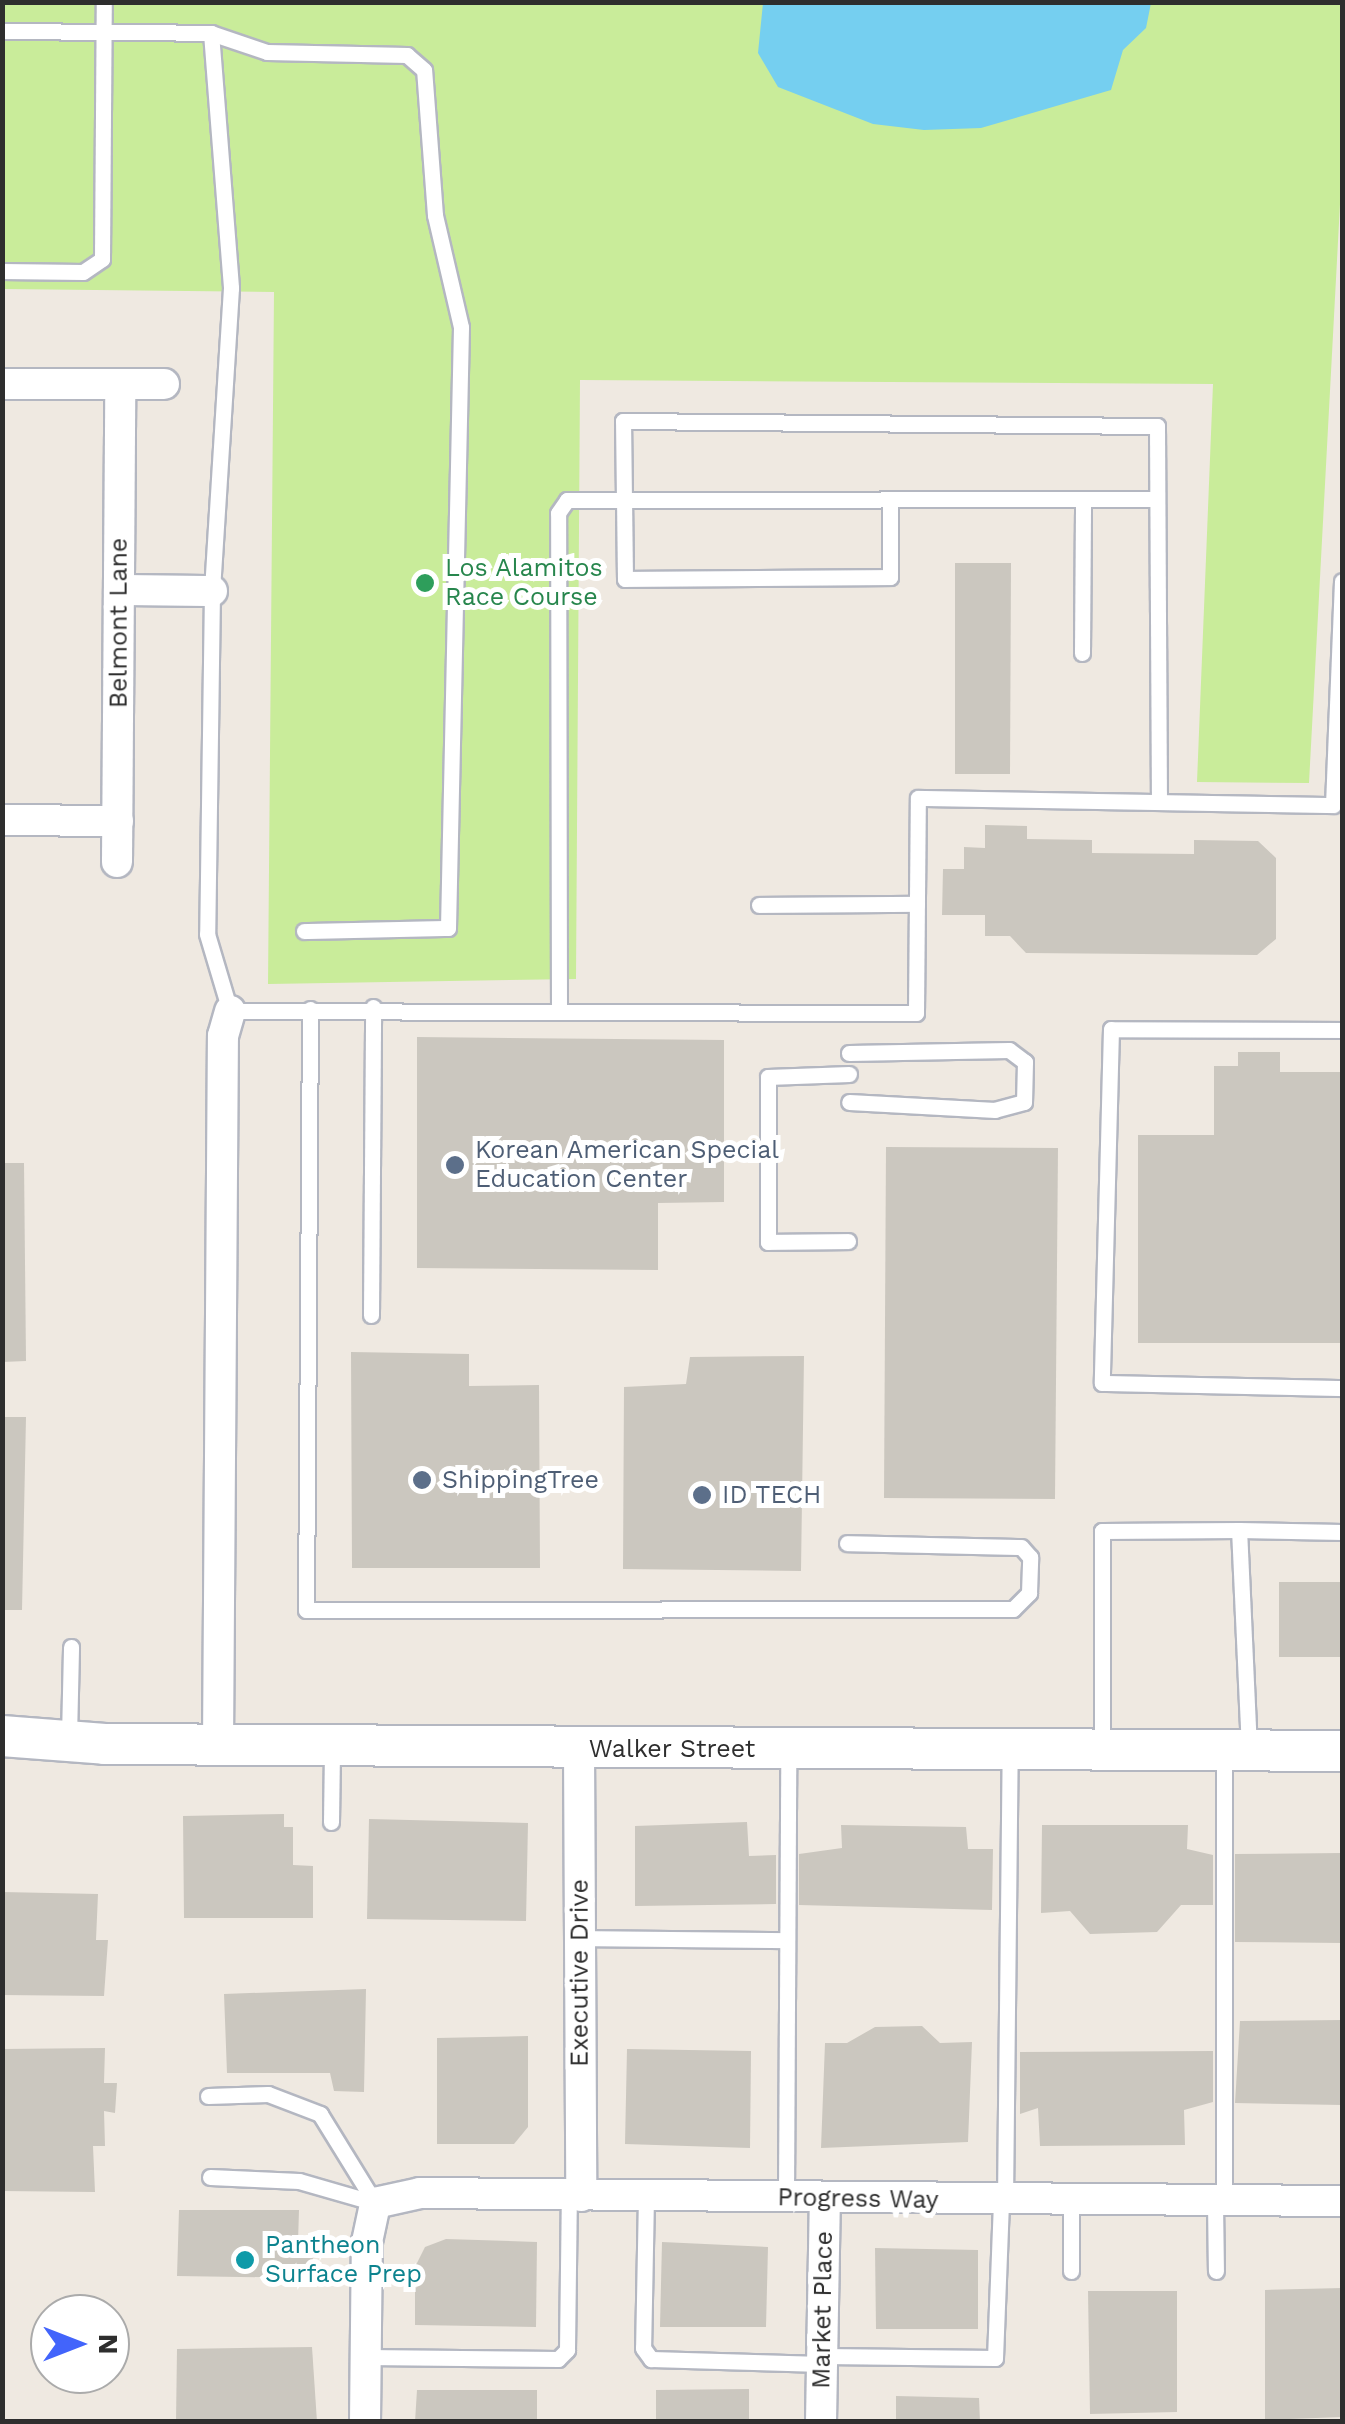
<!DOCTYPE html>
<html>
<head>
<meta charset="utf-8">
<style>
  body { margin:0 }
  #map { position:relative; width:1345px; height:2424px; overflow:hidden; background:#efe9e1; font-family:"Work Sans",sans-serif }
  div>[style] { position:absolute }
  .pitch>* { inset:0; background:#c9ec9a }
  .water>* { inset:0; background:#75cff0 }
  .building>* { inset:0; background:#cbc7bf }
  .roads { filter:drop-shadow(2px 0 #b4b7c1) drop-shadow(-2px 0 #b4b7c1) drop-shadow(0 2px #b4b7c1) drop-shadow(0 -2px #b4b7c1) }
  .service>* { height:15px; margin:-7.5px; padding:0 7.5px; transform-origin:7.5px; border-radius:7.5px; background:#fff }
  .minor>* { height:30px; margin:-15px; padding:0 15px; transform-origin:15px; border-radius:15px; background:#fff }
  .secondary>* { height:40px; margin:-20px; padding:0 20px; transform-origin:20px; border-radius:20px; background:#fff }
  .dots>* { width:28px; height:28px; translate:-50% -50%; box-sizing:border-box; border:5px solid #fff; border-radius:50% }
  span { translate:-50% -50%; white-space:nowrap; text-align:center; line-height:1.15; -webkit-text-stroke:10px #fff; paint-order:stroke }
  .leisure-label { font-size:25px; color:#27864d }
  .left { translate:0 -50%; text-align:left }
  .street-label { font-size:25px; color:#2e2e2e }
  .service-label { font-size:25px; color:#4e5e75 }
  .culture-label { font-size:25px; color:#0d838f }
  .frame { position:absolute; inset:0; border:5px solid #2e2e2e; pointer-events:none }
  .north { position:absolute; left:30px; top:2294px; width:100px; height:100px; box-sizing:border-box; background:#fff; border:2px solid #ababab; border-radius:50%; rotate:90deg; font-size:28px; font-weight:700; line-height:40px; text-align:center; color:#2e2e2e }
  .north::after { content:''; display:block; margin:auto; width:35px; height:45px; background:#4264fb; clip-path:polygon(50% 0,100% 100%,50% 72%,0 100%) }
</style>
</head>
<body>
<div id="map">
  <div class="pitch">
    <div style="clip-path:polygon(2px 3px,1342px 3px,1342px 167px,1309px 783px,1197px 782px,1213px 384px,580px 380px,576px 979px,268px 984px,274px 292px,3px 289px)"></div>
  </div>
  <div class="water">
    <div style="clip-path:polygon(763px 3px,763px 2px,1151px 3px,1146px 28px,1123px 50px,1111px 90px,981px 128px,924px 130px,873px 124px,778px 87px,758px 53px)"></div>
  </div>
  <div class="building">
    <div style="clip-path:polygon(955px 563px,1011px 563px,1010px 774px,955px 774px)"></div>
    <div style="clip-path:polygon(985px 825px,1027px 826px,1027px 839px,1092px 840px,1092px 853px,1194px 854px,1194px 840px,1258px 841px,1276px 858px,1276px 939px,1257px 955px,1026px 953px,1010px 936px,985px 936px,985px 915px,942px 915px,943px 869px,964px 869px,964px 847px,985px 848px)"></div>
    <div style="clip-path:polygon(417px 1037px,724px 1040px,724px 1202px,658px 1203px,658px 1270px,417px 1268px)"></div>
    <div style="clip-path:polygon(1238px 1052px,1280px 1052px,1280px 1072px,1342px 1072px,1342px 1343px,1138px 1343px,1138px 1135px,1214px 1135px,1214px 1066px,1238px 1066px)"></div>
    <div style="clip-path:polygon(886px 1147px,1058px 1148px,1055px 1499px,884px 1498px)"></div>
    <div style="clip-path:polygon(2px 1163px,24px 1163px,26px 1361px,2px 1362px)"></div>
    <div style="clip-path:polygon(351px 1352px,469px 1354px,469px 1386px,539px 1385px,540px 1568px,352px 1568px)"></div>
    <div style="clip-path:polygon(804px 1356px,801px 1571px,623px 1569px,624px 1387px,686px 1384px,690px 1357px)"></div>
    <div style="clip-path:polygon(2px 1417px,26px 1417px,22px 1610px,2px 1610px)"></div>
    <div style="clip-path:polygon(1279px 1582px,1342px 1582px,1342px 1657px,1279px 1657px)"></div>
    <div style="clip-path:polygon(284px 1814px,284px 1827px,293px 1827px,293px 1865px,313px 1866px,313px 1918px,184px 1918px,183px 1816px)"></div>
    <div style="clip-path:polygon(369px 1819px,528px 1823px,526px 1921px,367px 1919px)"></div>
    <div style="clip-path:polygon(747px 1822px,749px 1856px,776px 1855px,776px 1904px,635px 1906px,635px 1826px)"></div>
    <div style="clip-path:polygon(841px 1825px,966px 1827px,968px 1849px,993px 1849px,992px 1910px,799px 1905px,799px 1854px,842px 1848px)"></div>
    <div style="clip-path:polygon(1042px 1825px,1188px 1825px,1187px 1849px,1213px 1855px,1213px 1905px,1181px 1905px,1157px 1932px,1090px 1934px,1070px 1911px,1041px 1913px)"></div>
    <div style="clip-path:polygon(1342px 1853px,1342px 1943px,1235px 1942px,1235px 1854px)"></div>
    <div style="clip-path:polygon(2px 1892px,98px 1894px,96px 1940px,108px 1940px,104px 1996px,2px 1995px)"></div>
    <div style="clip-path:polygon(366px 1989px,364px 2092px,334px 2091px,330px 2073px,227px 2073px,224px 1994px)"></div>
    <div style="clip-path:polygon(1342px 2020px,1342px 2105px,1235px 2103px,1240px 2021px)"></div>
    <div style="clip-path:polygon(922px 2026px,940px 2043px,972px 2042px,968px 2142px,821px 2148px,825px 2043px,847px 2043px,875px 2027px)"></div>
    <div style="clip-path:polygon(528px 2036px,528px 2127px,514px 2144px,437px 2144px,437px 2038px)"></div>
    <div style="clip-path:polygon(105px 2048px,104px 2083px,117px 2083px,115px 2113px,104px 2111px,105px 2146px,93px 2146px,95px 2192px,2px 2191px,2px 2049px)"></div>
    <div style="clip-path:polygon(627px 2049px,751px 2051px,750px 2148px,625px 2144px)"></div>
    <div style="clip-path:polygon(1213px 2051px,1213px 2102px,1184px 2110px,1185px 2145px,1040px 2146px,1038px 2108px,1020px 2114px,1020px 2052px)"></div>
    <div style="clip-path:polygon(179px 2210px,299px 2210px,298px 2242px,312px 2244px,314px 2278px,177px 2276px)"></div>
    <div style="clip-path:polygon(446px 2239px,537px 2242px,536px 2327px,415px 2325px,415px 2267px,425px 2247px)"></div>
    <div style="clip-path:polygon(662px 2242px,768px 2247px,766px 2327px,660px 2327px)"></div>
    <div style="clip-path:polygon(875px 2248px,978px 2250px,978px 2329px,876px 2329px)"></div>
    <div style="clip-path:polygon(1342px 2288px,1342px 2417px,1265px 2420px,1265px 2290px)"></div>
    <div style="clip-path:polygon(1088px 2291px,1177px 2291px,1177px 2412px,1090px 2414px)"></div>
    <div style="clip-path:polygon(312px 2347px,317px 2422px,176px 2422px,177px 2349px)"></div>
    <div style="clip-path:polygon(749px 2389px,749px 2422px,656px 2422px,656px 2390px)"></div>
    <div style="clip-path:polygon(417px 2390px,537px 2390px,537px 2422px,415px 2422px)"></div>
    <div style="clip-path:polygon(896px 2396px,979px 2398px,980px 2422px,896px 2422px)"></div>
  </div>
  <div class="roads">
    <div class="service">
      <div style="left:2px;top:31px;width:209px;rotate:0.5deg"></div>
      <div style="left:2px;top:271px;width:81px;rotate:0.7deg"></div>
      <div style="left:83px;top:272px;width:23px;rotate:-34deg"></div>
      <div style="left:102px;top:259px;width:257px;rotate:-89.6deg"></div>
      <div style="left:890px;top:500px;width:77px;rotate:90deg"></div>
      <div style="left:890px;top:577px;width:265px;rotate:179.6deg"></div>
      <div style="left:625px;top:579px;width:79px;rotate:-90.7deg"></div>
      <div style="left:624px;top:500px;width:533px;rotate:-0.11deg"></div>
      <div style="left:1082px;top:653px;width:154px;rotate:-89.6deg"></div>
      <div style="left:759px;top:905px;width:158px;rotate:-0.4deg"></div>
      <div style="left:304px;top:931px;width:144px;rotate:-1.2deg"></div>
      <div style="left:448px;top:928px;width:601px;rotate:-88.76deg"></div>
      <div style="left:461px;top:327px;width:115px;rotate:-103.1deg"></div>
      <div style="left:435px;top:215px;width:145px;rotate:-94.3deg"></div>
      <div style="left:424px;top:70px;width:23px;rotate:-139deg"></div>
      <div style="left:407px;top:55px;width:140px;rotate:-178.8deg"></div>
      <div style="left:267px;top:52px;width:59px;rotate:-161.3deg"></div>
      <div style="left:211px;top:33px;width:256px;rotate:85.5deg"></div>
      <div style="left:231px;top:288px;width:304px;rotate:93.6deg"></div>
      <div style="left:212px;top:591px;width:343px;rotate:90.8deg"></div>
      <div style="left:207px;top:934px;width:80px;rotate:73.4deg"></div>
      <div style="left:230px;top:1011px;width:686px;rotate:0.17deg"></div>
      <div style="left:916px;top:1013px;width:215px;rotate:-89.5deg"></div>
      <div style="left:918px;top:798px;width:415px;rotate:1deg"></div>
      <div style="left:1333px;top:805px;width:224px;rotate:-87.7deg"></div>
      <div style="left:310px;top:1009px;width:601px;rotate:90.38deg"></div>
      <div style="left:306px;top:1610px;width:707px;rotate:-0.08deg"></div>
      <div style="left:1013px;top:1609px;width:23px;rotate:-45deg"></div>
      <div style="left:1029px;top:1593px;width:36px;rotate:-88deg"></div>
      <div style="left:1030px;top:1557px;width:13px;rotate:-132deg"></div>
      <div style="left:1021px;top:1547px;width:174px;rotate:-178.7deg"></div>
      <div style="left:559px;top:1011px;width:498px;rotate:-90.1deg"></div>
      <div style="left:558px;top:513px;width:16px;rotate:-55deg"></div>
      <div style="left:567px;top:500px;width:57px"></div>
      <div style="left:624px;top:500px;width:79px;rotate:-90.7deg"></div>
      <div style="left:623px;top:421px;width:534px;rotate:0.54deg"></div>
      <div style="left:1157px;top:426px;width:376px;rotate:89.7deg"></div>
      <div style="left:1342px;top:1030px;width:231px;rotate:-179.8deg"></div>
      <div style="left:1111px;top:1029px;width:354px;rotate:91.5deg"></div>
      <div style="left:1102px;top:1383px;width:240px;rotate:1.2deg"></div>
      <div style="left:849px;top:1053px;width:160px;rotate:-1.1deg"></div>
      <div style="left:1009px;top:1050px;width:20px;rotate:37deg"></div>
      <div style="left:1025px;top:1062px;width:40px;rotate:91.4deg"></div>
      <div style="left:1024px;top:1102px;width:30px;rotate:165deg"></div>
      <div style="left:995px;top:1110px;width:146px;rotate:-176.9deg"></div>
      <div style="left:848px;top:1241px;width:80px;rotate:179.3deg"></div>
      <div style="left:768px;top:1242px;width:165px;rotate:-90deg"></div>
      <div style="left:768px;top:1077px;width:81px;rotate:-2.1deg"></div>
      <div style="left:371px;top:1315px;width:308px;rotate:-89.6deg"></div>
      <div style="left:69px;top:1737px;width:90px;rotate:-88.7deg"></div>
      <div style="left:1249px;top:1749px;width:219px;rotate:-92.6deg"></div>
      <div style="left:1239px;top:1530px;width:103px;rotate:1.1deg"></div>
      <div style="left:1102px;top:1750px;width:219px;rotate:-90deg"></div>
      <div style="left:1102px;top:1531px;width:137px;rotate:-0.4deg"></div>
      <div style="left:331px;top:1822px;width:76px;rotate:-89.2deg"></div>
      <div style="left:579px;top:1938px;width:208px;rotate:0.6deg"></div>
      <div style="left:208px;top:2096px;width:60px;rotate:-1.9deg"></div>
      <div style="left:268px;top:2094px;width:56px;rotate:21deg"></div>
      <div style="left:320px;top:2114px;width:105px;rotate:58.3deg"></div>
      <div style="left:210px;top:2177px;width:89px;rotate:2.6deg"></div>
      <div style="left:299px;top:2181px;width:79px;rotate:16.1deg"></div>
      <div style="left:646px;top:2196px;width:152px;rotate:91.1deg"></div>
      <div style="left:643px;top:2348px;width:14px;rotate:54deg"></div>
      <div style="left:651px;top:2359px;width:171px;rotate:1.7deg"></div>
      <div style="left:786px;top:2198px;width:448px;rotate:-89.7deg"></div>
      <div style="left:1005px;top:2201px;width:451px;rotate:-89.4deg"></div>
      <div style="left:1071px;top:2201px;width:70px;rotate:90deg"></div>
      <div style="left:1215px;top:2203px;width:68px;rotate:89.2deg"></div>
      <div style="left:1224px;top:2203px;width:451px;rotate:-90deg"></div>
      <div style="left:822px;top:2356px;width:173px;rotate:0.7deg"></div>
      <div style="left:995px;top:2358px;width:157px;rotate:-87.8deg"></div>
      <div style="left:365px;top:2357px;width:193px;rotate:0.6deg"></div>
      <div style="left:558px;top:2359px;width:13px;rotate:-45deg"></div>
      <div style="left:567px;top:2350px;width:154px;rotate:-89.3deg"></div>
    </div>
    <div class="minor">
      <div style="left:2px;top:384px;width:162px"></div>
      <div style="left:119px;top:590px;width:93px;rotate:0.6deg"></div>
      <div style="left:2px;top:820px;width:116px;rotate:0.5deg"></div>
      <div style="left:117px;top:862px;width:477px;rotate:-89.6deg"></div>
      <div style="left:218px;top:1745px;width:709px;rotate:-89.6deg"></div>
      <div style="left:223px;top:1036px;width:26px;rotate:-74deg"></div>
      <div style="left:579px;top:1749px;width:447px;rotate:89.7deg"></div>
      <div style="left:365px;top:2422px;width:180px;rotate:-89.4deg"></div>
      <div style="left:367px;top:2242px;width:40px;rotate:-78deg"></div>
      <div style="left:375px;top:2203px;width:46px;rotate:-12.5deg"></div>
      <div style="left:420px;top:2193px;width:922px;rotate:0.5deg"></div>
      <div style="left:821px;top:2422px;width:223px;rotate:-89deg"></div>
    </div>
    <div class="secondary">
      <div style="left:2px;top:1736px;width:103px;rotate:4.4deg"></div>
      <div style="left:105px;top:1744px;width:1237px;rotate:0.32deg"></div>
    </div>
  </div>
  <div class="dots">
    <div style="left:425px;top:583px;background:#2e9e5b"></div>
    <div style="left:455px;top:1165px;background:#5c6f8a"></div>
    <div style="left:422px;top:1480px;background:#5c6f8a"></div>
    <div style="left:702px;top:1495px;background:#5c6f8a"></div>
    <div style="left:245px;top:2260px;background:#0f9aa8"></div>
  </div>
  <div class="leisure-label">
    <span class="left" style="left:445px;top:583px">Los Alamitos<br>Race Course</span>
  </div>
  <div class="street-label">
    <span style="left:119px;top:623px;rotate:-90deg">Belmont Lane</span>
    <span style="left:672px;top:1749px">Walker Street</span>
    <span style="left:580px;top:1973px;rotate:-90deg">Executive Drive</span>
    <span style="left:858px;top:2199px;rotate:1deg">Progress Way</span>
    <span style="left:823px;top:2310px;rotate:-89deg">Market Place</span>
  </div>
  <div class="service-label">
    <span class="left" style="left:475px;top:1165px">Korean American Special<br>Education Center</span>
    <span class="left" style="left:442px;top:1480px">ShippingTree</span>
    <span class="left" style="left:722px;top:1495px">ID TECH</span>
  </div>
  <div class="culture-label">
    <span class="left" style="left:265px;top:2260px">Pantheon<br>Surface Prep</span>
  </div>
  <div class="frame"></div>
  <div class="north">N</div>
</div>
</body>
</html>
